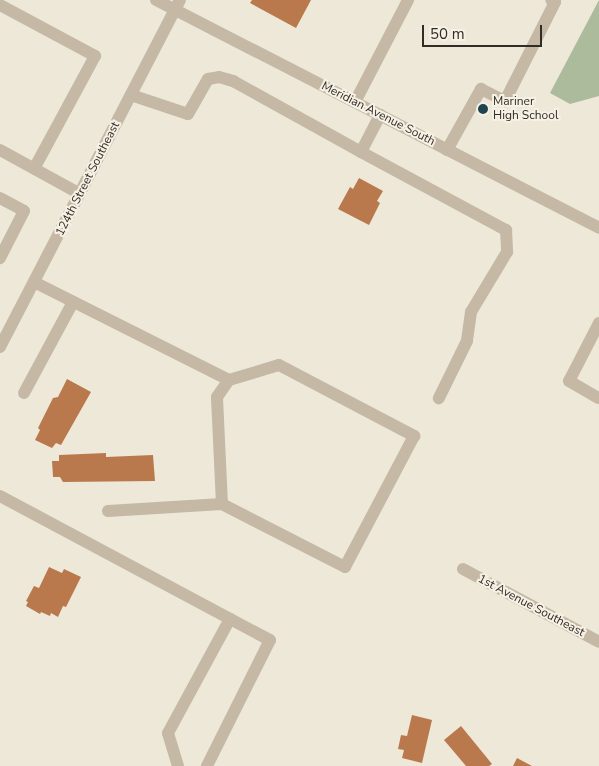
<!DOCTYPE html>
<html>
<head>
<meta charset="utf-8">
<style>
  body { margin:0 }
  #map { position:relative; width:599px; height:766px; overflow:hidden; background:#eee8d9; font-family:"Nunito Sans",sans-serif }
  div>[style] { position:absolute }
  .green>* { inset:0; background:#abbb9b }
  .building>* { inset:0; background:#b9794c }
  .minor>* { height:12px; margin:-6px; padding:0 6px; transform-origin:6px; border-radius:6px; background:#c5b9a6 }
  .dots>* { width:14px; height:14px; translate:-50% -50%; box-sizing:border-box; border:2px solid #f6f1e5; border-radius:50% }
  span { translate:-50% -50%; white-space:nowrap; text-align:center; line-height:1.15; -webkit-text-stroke:4px #f6f1e5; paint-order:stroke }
  .poi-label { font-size:12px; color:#322c26 }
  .left { translate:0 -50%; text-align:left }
  .street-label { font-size:12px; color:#322c26 }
  .scale { position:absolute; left:422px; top:25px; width:120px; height:22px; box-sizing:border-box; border:2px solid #322c26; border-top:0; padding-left:6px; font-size:15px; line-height:18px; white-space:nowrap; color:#322c26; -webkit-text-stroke:4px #f6f1e5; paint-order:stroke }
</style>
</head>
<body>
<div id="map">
  <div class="green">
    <div style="clip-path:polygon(599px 0,599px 96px,570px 104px,550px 93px)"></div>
  </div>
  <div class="building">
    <div style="clip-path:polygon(252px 0,311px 0,296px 28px,250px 3px)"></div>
    <div style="clip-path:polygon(359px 178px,383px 191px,377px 201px,380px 203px,369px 225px,338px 209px,350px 187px,353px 189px)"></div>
    <div style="clip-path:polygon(67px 379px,91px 392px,61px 445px,56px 443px,52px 448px,35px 440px,40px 430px,38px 428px,53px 398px,58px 397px)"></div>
    <div style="clip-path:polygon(106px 453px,106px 457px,153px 455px,155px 481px,63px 482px,60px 477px,53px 477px,52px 461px,59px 461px,59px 455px)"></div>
    <div style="clip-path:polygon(49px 567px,62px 573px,64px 569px,81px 577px,66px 607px,63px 606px,58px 617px,51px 613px,50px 616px,41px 612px,40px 614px,26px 606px,28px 602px,26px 601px,34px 586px,39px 588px)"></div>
    <div style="clip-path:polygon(412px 715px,432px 720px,422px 763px,402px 758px,404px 750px,398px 749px,401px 735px,407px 736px)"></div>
    <div style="clip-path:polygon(461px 726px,492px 764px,489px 766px,466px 766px,444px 740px)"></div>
    <div style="clip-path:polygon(517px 758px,532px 766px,513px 766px)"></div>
  </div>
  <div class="minor">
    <div style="left:156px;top:0;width:498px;rotate:27.2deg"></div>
    <div style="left:0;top:5px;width:108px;rotate:28.2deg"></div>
    <div style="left:95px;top:56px;width:128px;rotate:118.4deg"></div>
    <div style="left:131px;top:95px;width:60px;rotate:18.4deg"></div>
    <div style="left:188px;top:114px;width:40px;rotate:-60.3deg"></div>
    <div style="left:208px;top:79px;width:11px;rotate:-10deg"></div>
    <div style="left:219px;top:77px;width:15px;rotate:16deg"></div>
    <div style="left:233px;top:81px;width:146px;rotate:29deg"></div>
    <div style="left:361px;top:152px;width:42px;rotate:-62.8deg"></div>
    <div style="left:355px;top:102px;width:115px;rotate:-62.5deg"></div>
    <div style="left:0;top:150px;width:91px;rotate:28.8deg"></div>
    <div style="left:447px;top:150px;width:70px;rotate:-60.9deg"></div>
    <div style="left:481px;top:89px;width:27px;rotate:27deg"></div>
    <div style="left:505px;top:101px;width:111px;rotate:-63.2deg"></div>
    <div style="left:555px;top:2px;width:4px;rotate:-153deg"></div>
    <div style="left:361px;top:152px;width:165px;rotate:28.3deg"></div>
    <div style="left:506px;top:230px;width:22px;rotate:87deg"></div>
    <div style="left:507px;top:252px;width:70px;rotate:121deg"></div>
    <div style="left:471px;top:312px;width:29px;rotate:98deg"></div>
    <div style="left:467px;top:341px;width:64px;rotate:116.2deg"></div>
    <div style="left:0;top:198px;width:27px;rotate:28deg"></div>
    <div style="left:24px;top:211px;width:53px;rotate:117.1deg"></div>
    <div style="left:34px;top:282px;width:218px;rotate:26.7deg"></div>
    <div style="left:229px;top:380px;width:52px;rotate:-16.7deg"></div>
    <div style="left:279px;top:365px;width:153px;rotate:27.7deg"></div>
    <div style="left:414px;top:436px;width:148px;rotate:117.8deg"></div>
    <div style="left:345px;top:567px;width:138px;rotate:-152.9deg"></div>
    <div style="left:222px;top:504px;width:107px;rotate:-92.7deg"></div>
    <div style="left:217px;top:397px;width:21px;rotate:-55deg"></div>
    <div style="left:599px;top:323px;width:65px;rotate:117.3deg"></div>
    <div style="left:569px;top:381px;width:34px;rotate:30deg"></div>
    <div style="left:0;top:347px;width:391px;rotate:-62.6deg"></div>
    <div style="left:24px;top:393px;width:103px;rotate:-61.7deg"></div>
    <div style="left:0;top:496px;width:306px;rotate:28.1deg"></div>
    <div style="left:270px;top:640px;width:141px;rotate:116.6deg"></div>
    <div style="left:108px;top:511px;width:114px;rotate:-3.5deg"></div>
    <div style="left:463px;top:569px;width:154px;rotate:28.2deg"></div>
    <div style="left:178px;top:766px;width:34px;rotate:-107deg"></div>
    <div style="left:168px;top:733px;width:130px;rotate:-61.5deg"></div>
  </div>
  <div class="dots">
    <div style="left:483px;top:109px;background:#20444f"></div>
  </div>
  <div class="poi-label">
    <span class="left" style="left:493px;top:109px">Mariner<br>High School</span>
  </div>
  <div class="street-label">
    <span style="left:378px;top:114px;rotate:27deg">Meridian Avenue South</span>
    <span style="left:88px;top:179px;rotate:-63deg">124th Street Southeast</span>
    <span style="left:531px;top:606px;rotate:28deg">1st Avenue Southeast</span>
  </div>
  <div class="scale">50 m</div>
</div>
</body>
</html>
